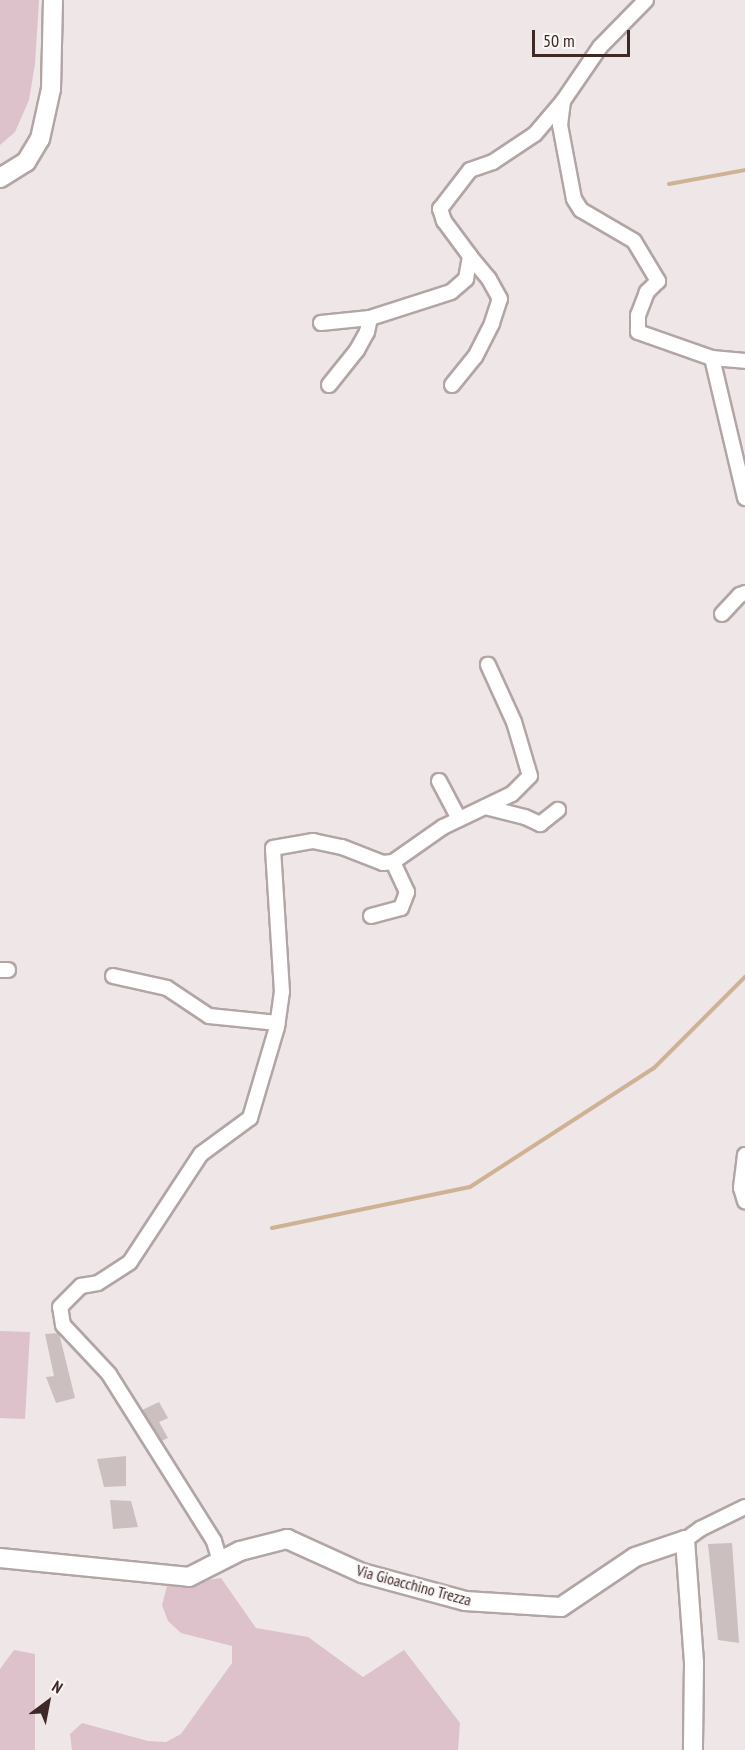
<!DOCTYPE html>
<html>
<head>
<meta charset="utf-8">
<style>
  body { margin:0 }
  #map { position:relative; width:745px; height:1750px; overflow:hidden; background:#eee6e7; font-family:"PT Sans Narrow",sans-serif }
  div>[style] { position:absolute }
  .green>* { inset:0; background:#ddc1cb }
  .stream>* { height:4px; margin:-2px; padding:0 2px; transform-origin:2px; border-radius:2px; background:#ceb293 }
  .building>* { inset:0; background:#ccbfc0 }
  .roads { filter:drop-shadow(2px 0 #b2a6a5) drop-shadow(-2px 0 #b2a6a5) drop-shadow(0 2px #b2a6a5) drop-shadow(0 -2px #b2a6a5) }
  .street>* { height:14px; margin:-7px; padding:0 7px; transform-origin:7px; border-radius:7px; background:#fff }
  .secondary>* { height:18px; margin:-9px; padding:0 9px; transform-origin:9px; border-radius:9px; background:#fff }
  span { translate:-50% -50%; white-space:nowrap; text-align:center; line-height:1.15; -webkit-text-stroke:4.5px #faf7f7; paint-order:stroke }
  .street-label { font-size:16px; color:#3f2926 }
  .north { position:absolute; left:18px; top:1672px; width:60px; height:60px; -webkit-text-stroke:4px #faf7f7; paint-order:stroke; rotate:32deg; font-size:16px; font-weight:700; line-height:24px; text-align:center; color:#3f2926 }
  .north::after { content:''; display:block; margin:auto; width:21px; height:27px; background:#3f2926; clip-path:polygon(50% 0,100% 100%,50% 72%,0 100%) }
  .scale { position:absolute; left:532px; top:30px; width:98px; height:27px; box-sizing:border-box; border:3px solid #3f2926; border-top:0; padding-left:8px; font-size:18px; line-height:21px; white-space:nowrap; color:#3f2926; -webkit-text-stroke:4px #faf7f7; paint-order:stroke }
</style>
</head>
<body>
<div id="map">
  <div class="green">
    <div style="clip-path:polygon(0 0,39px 0,35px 64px,29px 100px,15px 132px,0 145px)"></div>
    <div style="clip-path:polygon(0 1331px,30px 1332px,25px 1419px,0 1418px)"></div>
    <div style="clip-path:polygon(221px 1578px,256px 1628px,308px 1637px,363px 1677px,404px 1650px,460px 1723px,458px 1750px,72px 1750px,70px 1734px,82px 1723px,148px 1741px,166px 1742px,181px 1734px,232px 1663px,232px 1646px,181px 1633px,168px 1621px,162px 1605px,167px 1586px)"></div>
    <div style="clip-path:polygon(14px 1650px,35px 1654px,35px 1750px,0 1750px,0 1669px)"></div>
  </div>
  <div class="stream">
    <div style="left:669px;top:184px;width:77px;rotate:-10.4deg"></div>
    <div style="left:272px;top:1228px;width:202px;rotate:-11.7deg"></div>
    <div style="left:470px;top:1187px;width:219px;rotate:-32.9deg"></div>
    <div style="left:654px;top:1068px;width:129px;rotate:-45deg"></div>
  </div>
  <div class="building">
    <div style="clip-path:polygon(59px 1333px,75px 1398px,56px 1403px,46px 1377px,54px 1376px,45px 1334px)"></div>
    <div style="clip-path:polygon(159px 1402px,168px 1418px,159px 1422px,168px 1438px,157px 1443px,138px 1412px)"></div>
    <div style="clip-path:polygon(126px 1456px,126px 1486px,104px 1487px,97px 1459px)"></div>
    <div style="clip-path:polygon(110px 1500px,131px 1501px,138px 1527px,113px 1529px)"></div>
    <div style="clip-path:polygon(732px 1543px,739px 1643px,718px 1640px,708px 1544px)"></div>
  </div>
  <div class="roads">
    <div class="street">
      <div style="left:646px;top:0;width:66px;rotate:134.4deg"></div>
      <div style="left:600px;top:47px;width:65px;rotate:124.4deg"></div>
      <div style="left:563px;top:101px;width:24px;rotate:97deg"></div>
      <div style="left:560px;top:125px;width:75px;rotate:79.3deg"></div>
      <div style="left:574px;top:199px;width:13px;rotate:58deg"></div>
      <div style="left:581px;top:210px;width:61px;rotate:30.3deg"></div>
      <div style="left:634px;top:241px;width:47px;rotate:59deg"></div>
      <div style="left:658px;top:281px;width:16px;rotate:135deg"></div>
      <div style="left:647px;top:292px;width:25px;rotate:111deg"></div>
      <div style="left:638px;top:315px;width:17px;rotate:90deg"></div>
      <div style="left:638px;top:332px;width:78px;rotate:19.4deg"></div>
      <div style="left:712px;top:358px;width:33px;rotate:5deg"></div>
      <div style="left:321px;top:323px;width:49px;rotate:-5.8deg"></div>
      <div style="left:370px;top:318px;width:85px;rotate:-17.8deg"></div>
      <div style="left:451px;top:292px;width:20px;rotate:-41deg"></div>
      <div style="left:466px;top:279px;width:23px;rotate:-80deg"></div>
      <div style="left:470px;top:256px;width:44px;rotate:-126.6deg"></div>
      <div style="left:444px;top:221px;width:13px;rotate:-108deg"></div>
      <div style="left:440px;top:209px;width:49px;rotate:-52.4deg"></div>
      <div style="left:470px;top:170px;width:24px;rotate:-19deg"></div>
      <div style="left:493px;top:162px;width:50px;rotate:-33.7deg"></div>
      <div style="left:535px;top:134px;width:43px;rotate:-49.7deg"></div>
      <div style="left:712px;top:358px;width:144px;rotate:76.7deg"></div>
      <div style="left:329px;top:385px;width:45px;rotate:-51.3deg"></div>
      <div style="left:357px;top:350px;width:21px;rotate:-61deg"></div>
      <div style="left:367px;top:332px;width:14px;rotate:-78deg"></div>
      <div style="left:452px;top:385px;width:36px;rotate:-51deg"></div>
      <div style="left:475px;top:357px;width:38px;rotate:-63deg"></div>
      <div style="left:492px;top:323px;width:25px;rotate:-72deg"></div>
      <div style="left:500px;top:299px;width:23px;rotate:-119deg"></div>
      <div style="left:489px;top:279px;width:30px;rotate:-130deg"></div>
      <div style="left:722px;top:614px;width:26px;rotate:-47deg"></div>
      <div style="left:740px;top:595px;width:5px;rotate:-22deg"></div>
      <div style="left:439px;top:781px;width:43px;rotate:62.2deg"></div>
      <div style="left:485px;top:807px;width:41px;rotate:14deg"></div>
      <div style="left:525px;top:817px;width:17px;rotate:25deg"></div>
      <div style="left:540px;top:824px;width:23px;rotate:-38deg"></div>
      <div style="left:371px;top:916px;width:31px;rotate:-15deg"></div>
      <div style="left:401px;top:908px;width:17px;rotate:-69deg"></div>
      <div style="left:407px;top:892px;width:33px;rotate:-115deg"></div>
      <div style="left:0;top:970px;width:8px"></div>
      <div style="left:113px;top:976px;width:55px;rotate:12.5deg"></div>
      <div style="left:167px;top:988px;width:50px;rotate:33.7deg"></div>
      <div style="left:209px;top:1016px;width:69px;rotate:5.8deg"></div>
      <div style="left:745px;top:1155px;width:33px;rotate:97deg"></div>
      <div style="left:741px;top:1188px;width:14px;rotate:73deg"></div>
      <div style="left:685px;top:1540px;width:19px;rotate:-36deg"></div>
      <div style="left:700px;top:1529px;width:50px;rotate:-26.1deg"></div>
      <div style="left:220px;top:1561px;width:21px;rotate:-107deg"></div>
      <div style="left:214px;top:1541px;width:197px;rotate:-122.2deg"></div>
      <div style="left:109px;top:1374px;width:67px;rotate:-133.2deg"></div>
      <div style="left:63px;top:1325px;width:18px;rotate:-99deg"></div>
      <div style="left:60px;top:1307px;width:30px;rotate:-45deg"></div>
      <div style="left:81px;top:1286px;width:17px;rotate:-10deg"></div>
      <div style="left:98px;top:1283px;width:38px;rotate:-33deg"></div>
      <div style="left:130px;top:1262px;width:129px;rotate:-56.7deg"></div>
      <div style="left:201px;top:1154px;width:61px;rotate:-36.3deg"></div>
      <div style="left:250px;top:1118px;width:95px;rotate:-73.5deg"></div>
      <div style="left:277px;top:1027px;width:35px;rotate:-82deg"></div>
      <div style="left:282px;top:992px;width:144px;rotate:-93.6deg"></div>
      <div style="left:273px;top:848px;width:41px;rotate:-9.9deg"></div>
      <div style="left:313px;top:841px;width:30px;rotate:12deg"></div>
      <div style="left:342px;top:847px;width:44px;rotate:21.3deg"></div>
      <div style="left:383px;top:863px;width:10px;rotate:-6deg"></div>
      <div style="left:393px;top:862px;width:61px;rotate:-35deg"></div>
      <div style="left:443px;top:827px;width:76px;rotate:-25.6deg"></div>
      <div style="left:512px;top:794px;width:25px;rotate:-45deg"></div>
      <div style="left:530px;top:776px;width:56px;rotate:-106.5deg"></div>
      <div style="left:514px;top:722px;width:63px;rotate:-114.5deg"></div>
    </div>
    <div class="secondary">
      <div style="left:0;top:178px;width:31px;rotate:-32deg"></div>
      <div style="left:26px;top:162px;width:27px;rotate:-59deg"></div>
      <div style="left:40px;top:139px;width:51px;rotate:-77.6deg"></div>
      <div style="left:51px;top:89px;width:89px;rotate:-88.7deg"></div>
      <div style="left:0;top:1558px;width:190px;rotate:5.7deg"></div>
      <div style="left:189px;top:1577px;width:57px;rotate:-27deg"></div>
      <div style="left:240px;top:1551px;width:49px;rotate:-14.3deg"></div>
      <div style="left:287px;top:1539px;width:82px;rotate:24.4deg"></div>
      <div style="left:362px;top:1573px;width:107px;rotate:15.2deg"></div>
      <div style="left:465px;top:1601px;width:96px;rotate:3.6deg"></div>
      <div style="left:561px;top:1607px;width:89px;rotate:-34deg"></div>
      <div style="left:635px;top:1557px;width:53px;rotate:-18.8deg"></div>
      <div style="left:685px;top:1540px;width:123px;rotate:85.8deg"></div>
      <div style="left:694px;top:1663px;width:87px;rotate:90.7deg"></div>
    </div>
  </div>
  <div class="street-label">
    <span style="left:414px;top:1585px;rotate:15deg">Via Gioacchino Trezza</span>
  </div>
  <div class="north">N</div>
  <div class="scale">50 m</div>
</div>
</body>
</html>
